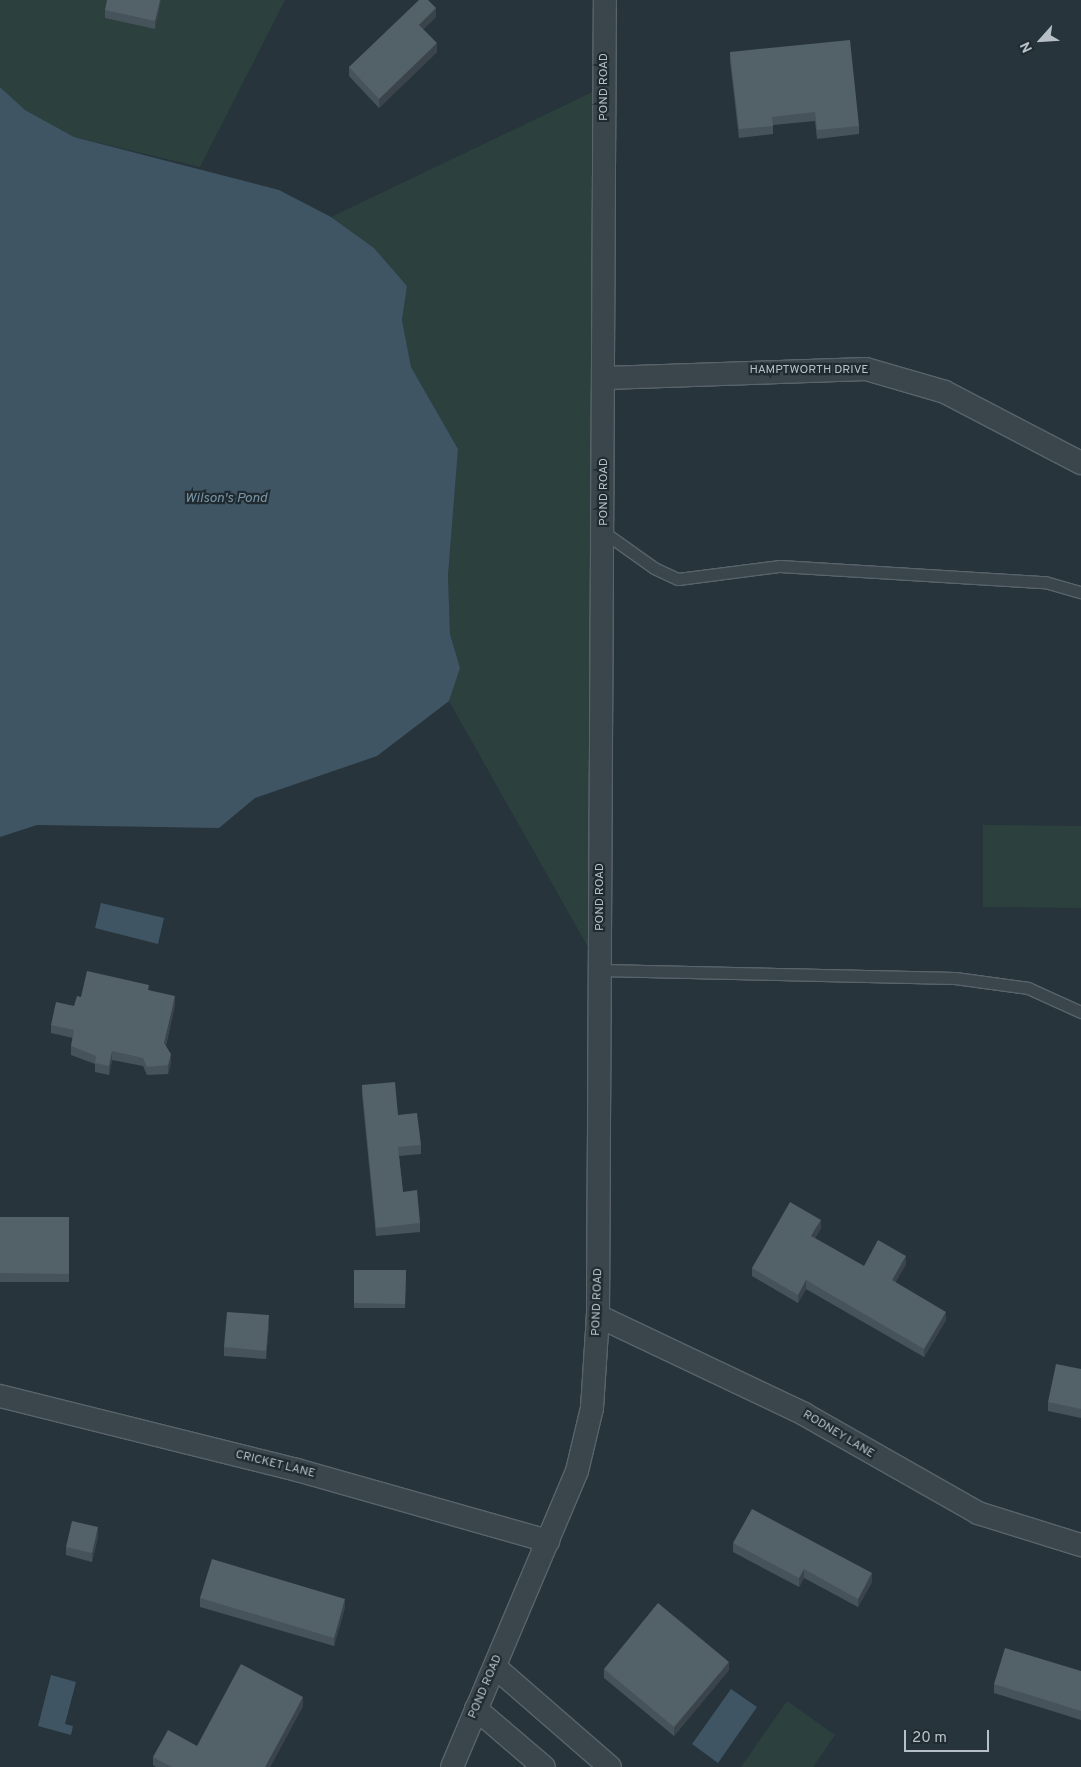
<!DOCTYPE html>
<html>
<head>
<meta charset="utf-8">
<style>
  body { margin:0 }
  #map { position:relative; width:1081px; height:1767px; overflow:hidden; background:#27343c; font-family:Overpass,sans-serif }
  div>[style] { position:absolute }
  .green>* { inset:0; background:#2c413d }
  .water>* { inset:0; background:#3f5563 }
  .roads { filter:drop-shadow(1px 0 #59636a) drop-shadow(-1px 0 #59636a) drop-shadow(0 1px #59636a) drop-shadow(0 -1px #59636a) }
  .lane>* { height:11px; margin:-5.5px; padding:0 5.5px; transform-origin:5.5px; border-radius:5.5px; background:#3b464c }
  .street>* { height:22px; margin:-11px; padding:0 11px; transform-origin:11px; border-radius:11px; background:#3b464c }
  .wall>* { inset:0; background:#47535a }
  .shaded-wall>* { inset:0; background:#3a444a }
  .building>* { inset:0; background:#536169 }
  span { translate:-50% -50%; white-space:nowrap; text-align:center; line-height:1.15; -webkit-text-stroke:4.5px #202b31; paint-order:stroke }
  .street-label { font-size:12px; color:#b7c0c7 }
  .water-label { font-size:14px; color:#7b96a7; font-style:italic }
  .north { position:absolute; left:1016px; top:15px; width:50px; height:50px; -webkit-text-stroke:4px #202b31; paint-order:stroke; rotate:244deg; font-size:14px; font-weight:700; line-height:20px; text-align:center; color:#b7c0c7 }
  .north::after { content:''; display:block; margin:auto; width:18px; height:22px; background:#b7c0c7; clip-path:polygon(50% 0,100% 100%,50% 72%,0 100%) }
  .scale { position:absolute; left:904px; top:1730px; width:85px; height:22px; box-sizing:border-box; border:2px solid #b7c0c7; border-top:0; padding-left:6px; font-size:15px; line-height:18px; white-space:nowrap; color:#b7c0c7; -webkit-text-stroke:4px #202b31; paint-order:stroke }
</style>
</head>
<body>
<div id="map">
  <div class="green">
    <div style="clip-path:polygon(0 0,285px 0,200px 167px,74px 137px,25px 110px,0 87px)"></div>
    <div style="clip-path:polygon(605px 86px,601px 970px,449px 701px,460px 668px,450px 634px,448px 576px,458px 449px,411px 367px,402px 320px,407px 286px,374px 248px,331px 217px)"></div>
    <div style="clip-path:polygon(983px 825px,1081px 826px,1081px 908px,983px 907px)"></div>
    <div style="clip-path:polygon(787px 1701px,835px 1735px,813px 1767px,741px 1767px)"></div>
  </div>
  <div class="water">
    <div style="clip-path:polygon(0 87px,25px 110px,74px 137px,279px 190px,331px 217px,374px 248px,407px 286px,402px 320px,411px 367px,458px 449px,448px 576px,450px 634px,460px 668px,449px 701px,377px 756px,255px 798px,219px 828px,37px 825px,0 837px)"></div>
    <div style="clip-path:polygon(101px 903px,164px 918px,158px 944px,95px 928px)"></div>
    <div style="clip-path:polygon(51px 1675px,76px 1682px,65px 1724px,73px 1726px,71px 1735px,38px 1726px)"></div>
    <div style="clip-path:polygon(731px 1689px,757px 1707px,718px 1763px,692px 1744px)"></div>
  </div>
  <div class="roads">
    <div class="lane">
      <div style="left:605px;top:533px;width:60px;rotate:35.5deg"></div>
      <div style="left:654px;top:568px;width:26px;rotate:25deg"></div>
      <div style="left:678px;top:579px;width:103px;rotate:-7.3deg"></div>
      <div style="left:780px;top:566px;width:265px;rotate:3.5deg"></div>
      <div style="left:1045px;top:582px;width:37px;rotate:16deg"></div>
      <div style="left:601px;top:970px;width:354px;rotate:1.3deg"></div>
      <div style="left:955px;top:978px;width:74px;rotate:7.8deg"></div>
      <div style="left:1028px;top:988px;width:58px;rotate:24.4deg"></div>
    </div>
    <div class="street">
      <div style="left:606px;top:378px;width:260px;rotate:-2deg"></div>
      <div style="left:866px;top:369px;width:82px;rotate:16.2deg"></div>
      <div style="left:945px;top:392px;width:153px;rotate:27.6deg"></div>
      <div style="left:598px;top:1316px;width:228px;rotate:25.4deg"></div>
      <div style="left:804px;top:1414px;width:200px;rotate:29.6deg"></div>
      <div style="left:978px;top:1513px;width:108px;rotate:17.3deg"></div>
      <div style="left:0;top:1396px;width:306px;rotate:14deg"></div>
      <div style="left:297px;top:1470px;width:261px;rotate:15.8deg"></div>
      <div style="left:495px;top:1667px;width:152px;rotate:41deg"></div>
      <div style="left:476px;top:1709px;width:89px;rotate:40.5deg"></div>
      <div style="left:452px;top:1767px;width:321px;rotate:-67.1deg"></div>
      <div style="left:577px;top:1471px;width:65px;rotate:-76.6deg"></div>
      <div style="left:592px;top:1408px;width:92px;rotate:-86.3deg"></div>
      <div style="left:598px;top:1316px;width:1316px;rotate:-89.7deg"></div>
    </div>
  </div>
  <div class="wall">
    <div style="clip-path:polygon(161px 0,155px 29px,105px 18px,105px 10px)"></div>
    <div style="clip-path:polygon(436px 17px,423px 29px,437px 52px,379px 108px,349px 76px,349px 67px)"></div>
    <div style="clip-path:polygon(730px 52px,859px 126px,859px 134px,817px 139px,815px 121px,773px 125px,773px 134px,739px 138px,730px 61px)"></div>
    <div style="clip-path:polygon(149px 990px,175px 1005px,166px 1046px,171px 1062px,168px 1074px,147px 1075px,143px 1066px,112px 1060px,109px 1075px,95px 1072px,95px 1064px,71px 1055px,71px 1046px,73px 1038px,51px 1033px,51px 1025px,74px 1006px,81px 997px)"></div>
    <div style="clip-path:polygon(362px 1085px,398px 1115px,421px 1145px,421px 1154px,399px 1156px,403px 1192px,420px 1223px,420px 1232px,376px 1236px,362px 1094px)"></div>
    <div style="clip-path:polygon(0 1217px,69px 1217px,69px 1282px,0 1282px)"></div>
    <div style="clip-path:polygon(821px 1228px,815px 1238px,864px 1266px,906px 1264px,895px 1283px,946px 1320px,924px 1357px,806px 1289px,798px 1303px,752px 1276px,752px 1268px)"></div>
    <div style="clip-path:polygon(354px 1270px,406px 1270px,405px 1308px,354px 1308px)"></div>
    <div style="clip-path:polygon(269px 1324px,266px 1359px,224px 1356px,224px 1347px)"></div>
    <div style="clip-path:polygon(1081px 1369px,1081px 1418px,1048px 1411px,1048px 1402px)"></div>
    <div style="clip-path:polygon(98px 1536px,92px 1562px,66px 1555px,66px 1547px)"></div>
    <div style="clip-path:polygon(733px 1543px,872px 1582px,858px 1607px,804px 1578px,799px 1587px,733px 1552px)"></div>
    <div style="clip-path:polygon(200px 1598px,345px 1607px,334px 1646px,200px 1607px)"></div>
    <div style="clip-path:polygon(604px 1669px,729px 1670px,674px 1736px,604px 1678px)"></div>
    <div style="clip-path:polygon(1081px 1671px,1081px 1720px,994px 1693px,994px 1684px)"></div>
    <div style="clip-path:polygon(303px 1706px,270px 1767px,156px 1767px,153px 1765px,153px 1757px,197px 1746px)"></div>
  </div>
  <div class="shaded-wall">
    <div style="clip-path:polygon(160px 0,161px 0,155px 29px,155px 21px)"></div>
    <div style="clip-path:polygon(436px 8px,436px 17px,419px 34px,419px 25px)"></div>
    <div style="clip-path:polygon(437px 43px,437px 52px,379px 108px,379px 99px)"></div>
    <div style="clip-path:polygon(175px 996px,175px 1005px,164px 1052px,164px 1043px)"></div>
    <div style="clip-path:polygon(112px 1051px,112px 1060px,109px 1075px,109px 1066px)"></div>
    <div style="clip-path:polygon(171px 1054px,171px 1062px,168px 1074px,168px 1065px)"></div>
    <div style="clip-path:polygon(821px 1220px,821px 1228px,811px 1245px,811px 1236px)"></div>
    <div style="clip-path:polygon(906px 1256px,906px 1264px,892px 1289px,892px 1280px)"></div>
    <div style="clip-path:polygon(806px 1280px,806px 1289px,798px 1303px,798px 1295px)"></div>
    <div style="clip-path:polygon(946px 1312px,946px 1320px,924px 1357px,924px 1349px)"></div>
    <div style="clip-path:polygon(269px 1315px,269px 1324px,266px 1359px,266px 1351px)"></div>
    <div style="clip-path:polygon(98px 1527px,98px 1536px,92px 1562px,92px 1553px)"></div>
    <div style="clip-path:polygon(804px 1569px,804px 1578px,799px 1587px,799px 1578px)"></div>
    <div style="clip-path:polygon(872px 1573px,872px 1582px,858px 1607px,858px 1599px)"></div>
    <div style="clip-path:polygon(345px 1599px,345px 1607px,334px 1646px,334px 1638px)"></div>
    <div style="clip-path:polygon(729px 1662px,729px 1670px,674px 1736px,674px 1727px)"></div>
    <div style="clip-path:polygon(303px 1697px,303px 1706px,270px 1767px,265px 1767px)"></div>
  </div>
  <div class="building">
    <div style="clip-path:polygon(107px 0,160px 0,155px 21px,105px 10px)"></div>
    <div style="clip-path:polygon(419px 0,428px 0,436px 8px,419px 25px,437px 43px,379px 99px,349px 67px)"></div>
    <div style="clip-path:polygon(850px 40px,859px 126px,817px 130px,815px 112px,772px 117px,773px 126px,739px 129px,730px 52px)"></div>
    <div style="clip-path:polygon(87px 971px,149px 985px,148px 990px,175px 996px,164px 1043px,171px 1054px,168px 1065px,147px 1067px,143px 1058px,112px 1051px,109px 1066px,95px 1063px,96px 1056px,71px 1046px,74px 1030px,51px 1025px,56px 1002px,74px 1006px,77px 996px,81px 997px)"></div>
    <div style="clip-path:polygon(395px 1082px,398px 1115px,417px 1113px,421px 1145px,398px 1147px,403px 1192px,417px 1190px,420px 1223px,376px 1228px,362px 1085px)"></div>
    <div style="clip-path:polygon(790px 1202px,821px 1220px,811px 1236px,864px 1266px,878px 1240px,906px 1256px,892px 1280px,946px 1312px,924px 1349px,806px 1280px,798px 1295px,752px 1268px)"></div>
    <div style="clip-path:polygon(0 1217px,69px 1217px,69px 1274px,0 1273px)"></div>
    <div style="clip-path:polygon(354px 1270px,406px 1270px,405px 1304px,354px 1303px)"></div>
    <div style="clip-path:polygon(227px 1312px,269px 1315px,266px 1351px,224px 1347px)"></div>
    <div style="clip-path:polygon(1056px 1364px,1081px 1369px,1081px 1409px,1048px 1402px)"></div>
    <div style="clip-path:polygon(752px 1509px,872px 1573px,858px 1599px,804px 1569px,799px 1578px,733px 1543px)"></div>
    <div style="clip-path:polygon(72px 1521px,98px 1527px,92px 1553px,66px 1547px)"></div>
    <div style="clip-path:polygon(212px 1559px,345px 1599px,334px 1638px,200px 1598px)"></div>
    <div style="clip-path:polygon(658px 1603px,729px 1662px,674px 1727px,604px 1669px)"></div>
    <div style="clip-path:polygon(1005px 1648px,1081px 1671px,1081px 1711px,994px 1684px)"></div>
    <div style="clip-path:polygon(241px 1664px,303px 1697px,265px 1767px,172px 1767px,153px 1757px,168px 1730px,197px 1746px)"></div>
  </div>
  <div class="street-label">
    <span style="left:605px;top:87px;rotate:-90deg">POND ROAD</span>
    <span style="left:809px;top:371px">HAMPTWORTH DRIVE</span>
    <span style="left:605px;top:492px;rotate:-90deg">POND ROAD</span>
    <span style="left:601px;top:897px;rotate:-90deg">POND ROAD</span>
    <span style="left:598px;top:1302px;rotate:-88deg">POND ROAD</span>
    <span style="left:838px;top:1435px;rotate:31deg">RODNEY LANE</span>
    <span style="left:275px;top:1465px;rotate:14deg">CRICKET LANE</span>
    <span style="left:486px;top:1687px;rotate:-67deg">POND ROAD</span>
  </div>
  <div class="water-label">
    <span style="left:226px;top:499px">Wilson's Pond</span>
  </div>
  <div class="north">N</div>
  <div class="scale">20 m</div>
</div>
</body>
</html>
